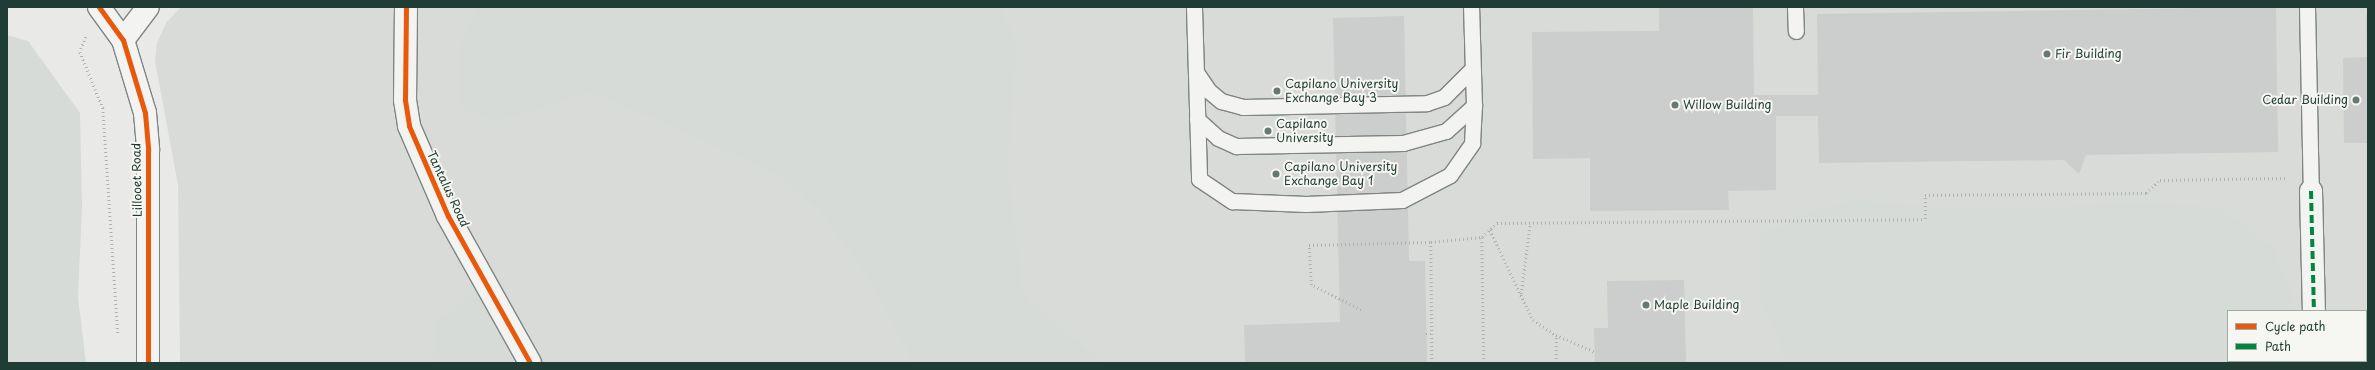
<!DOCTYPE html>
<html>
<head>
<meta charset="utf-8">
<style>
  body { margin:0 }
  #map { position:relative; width:2375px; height:370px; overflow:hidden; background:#e9eae8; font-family:"Playpen Sans",sans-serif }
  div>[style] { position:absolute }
  .built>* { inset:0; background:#d8dbd8 }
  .green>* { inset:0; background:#d6dbd7 }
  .building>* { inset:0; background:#cbcecc }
  .path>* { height:2.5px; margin-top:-1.25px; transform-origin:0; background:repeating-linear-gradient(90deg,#aeb2b0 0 1px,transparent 0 4px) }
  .roads { filter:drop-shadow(1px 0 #7f8583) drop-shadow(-1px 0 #7f8583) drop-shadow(0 1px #7f8583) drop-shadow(0 -1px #7f8583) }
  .lane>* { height:15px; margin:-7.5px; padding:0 7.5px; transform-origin:7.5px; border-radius:7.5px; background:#f3f3f1 }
  .street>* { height:22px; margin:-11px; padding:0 11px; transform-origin:11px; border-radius:11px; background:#f3f3f1 }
  .secondary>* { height:22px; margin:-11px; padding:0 11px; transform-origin:11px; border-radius:11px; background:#f3f3f1 }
  .quiet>* { height:4px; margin-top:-2px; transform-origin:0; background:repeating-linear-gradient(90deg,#00873e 0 8px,transparent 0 12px) }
  .cycleway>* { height:5px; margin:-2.5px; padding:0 2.5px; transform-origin:2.5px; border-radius:2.5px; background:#e8590c }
  .dots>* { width:11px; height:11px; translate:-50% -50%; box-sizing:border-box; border:2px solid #f6f6f2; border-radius:50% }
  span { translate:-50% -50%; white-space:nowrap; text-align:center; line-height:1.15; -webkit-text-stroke:4px #f6f6f2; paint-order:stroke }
  .poi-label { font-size:12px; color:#1f3d34 }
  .left { translate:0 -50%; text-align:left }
  .right { translate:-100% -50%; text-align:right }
  .street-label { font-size:12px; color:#1f3d34 }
  .frame { position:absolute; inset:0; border:8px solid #1f3d34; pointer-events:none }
  .legend { position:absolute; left:2227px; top:310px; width:140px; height:52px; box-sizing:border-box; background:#f6f6f2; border:1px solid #a0aca6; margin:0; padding:5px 7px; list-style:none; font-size:12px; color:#1f3d34 }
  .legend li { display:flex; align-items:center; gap:8px; height:20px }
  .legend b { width:20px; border:1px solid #a0aca6 }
</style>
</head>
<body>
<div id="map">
  <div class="built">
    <div style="clip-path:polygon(evenodd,181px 7px,2368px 7px,2368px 363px,180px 363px,178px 185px,155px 61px,157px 43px,166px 23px,181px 7px,2228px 311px,2366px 311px,2366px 361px,2228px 361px,2228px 311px)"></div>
  </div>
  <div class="green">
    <div style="clip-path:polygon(491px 7px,1000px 7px,1016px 44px,1007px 170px,1023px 296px,1102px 363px,914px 363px,871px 281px,820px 210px,776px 174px,673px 126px,589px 91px,494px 122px,460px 106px,459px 51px,476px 12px)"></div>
    <div style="clip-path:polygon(7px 35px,28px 41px,80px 113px,82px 207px,78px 297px,86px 363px,7px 363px)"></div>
    <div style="clip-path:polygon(1859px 201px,1946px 208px,2025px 210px,2139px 202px,2219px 208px,2274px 249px,2296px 311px,2228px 311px,2228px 361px,2299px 361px,2299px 363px,1789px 363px,1761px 299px,1760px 236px,1817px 209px)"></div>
    <div style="clip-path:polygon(477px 292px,516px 363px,433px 363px,436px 323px)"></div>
  </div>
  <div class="building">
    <div style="clip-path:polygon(1659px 7px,1753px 7px,1754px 95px,1818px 95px,1817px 14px,2276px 7px,2278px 152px,2086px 155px,2079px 174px,2064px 160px,1819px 163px,1818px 116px,1776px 116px,1776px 190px,1728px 191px,1729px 210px,1590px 211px,1590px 158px,1533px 159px,1532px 32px,1659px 31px)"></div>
    <div style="clip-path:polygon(2366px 15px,2368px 15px,2368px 53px,2367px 53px)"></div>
    <div style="clip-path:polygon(1404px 16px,1409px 261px,1425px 261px,1427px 363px,1245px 363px,1244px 325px,1340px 322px,1333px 18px)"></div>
    <div style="clip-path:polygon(2368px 57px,2368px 143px,2344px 143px,2343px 58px)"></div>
    <div style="clip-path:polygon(1684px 280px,1686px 363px,1595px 363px,1594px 328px,1608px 328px,1607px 281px)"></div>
    <div style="clip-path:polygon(2368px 343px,2368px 363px,2337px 363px,2338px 361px,2366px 361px,2366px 344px)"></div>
  </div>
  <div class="path">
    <div style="left:86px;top:37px;width:16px;rotate:112deg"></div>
    <div style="left:80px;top:52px;width:61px;rotate:67.7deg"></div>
    <div style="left:103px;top:108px;width:226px;rotate:86.2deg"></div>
    <div style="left:1490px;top:230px;width:100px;rotate:64.5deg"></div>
    <div style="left:1533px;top:320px;width:27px;rotate:33deg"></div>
    <div style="left:1482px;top:238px;width:125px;rotate:89.1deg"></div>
    <div style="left:1431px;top:242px;width:92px;rotate:89.4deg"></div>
    <div style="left:1521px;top:294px;width:72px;rotate:-82.8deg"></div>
    <div style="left:1361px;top:310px;width:56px;rotate:-153.4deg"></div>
    <div style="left:1311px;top:285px;width:40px;rotate:-92.9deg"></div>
    <div style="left:1309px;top:245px;width:122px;rotate:-1.4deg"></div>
    <div style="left:1431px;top:242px;width:51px;rotate:-5.6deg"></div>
    <div style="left:1482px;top:237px;width:21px;rotate:-43deg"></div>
    <div style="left:1497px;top:223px;width:428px;rotate:-0.5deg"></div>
    <div style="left:1925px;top:219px;width:24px;rotate:-90deg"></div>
    <div style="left:1925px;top:195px;width:221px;rotate:-0.5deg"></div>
    <div style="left:2146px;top:193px;width:19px;rotate:-43deg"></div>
    <div style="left:2160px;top:180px;width:127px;rotate:-0.9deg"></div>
    <div style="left:1426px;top:334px;width:6px"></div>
    <div style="left:1432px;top:334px;width:29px;rotate:90deg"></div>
    <div style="left:1556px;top:363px;width:28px;rotate:-90deg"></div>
    <div style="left:1556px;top:335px;width:43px;rotate:23.6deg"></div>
  </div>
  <div class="roads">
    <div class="lane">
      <div style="left:1194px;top:7px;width:172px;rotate:88.3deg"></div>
      <div style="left:1199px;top:179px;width:40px;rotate:34deg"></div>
      <div style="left:1232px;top:201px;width:74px;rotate:2.3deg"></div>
      <div style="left:1306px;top:204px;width:96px;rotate:-2.4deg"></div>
      <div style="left:1402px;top:200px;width:54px;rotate:-27.5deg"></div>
      <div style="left:1450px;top:175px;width:39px;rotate:-55deg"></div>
      <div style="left:1472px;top:143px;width:37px;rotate:-87deg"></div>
      <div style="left:1474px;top:106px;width:99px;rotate:-91.7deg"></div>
      <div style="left:1795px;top:7px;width:24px;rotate:88deg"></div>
      <div style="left:2307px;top:7px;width:184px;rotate:88.8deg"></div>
      <div style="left:1196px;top:72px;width:23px;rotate:56deg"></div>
      <div style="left:1209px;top:91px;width:16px;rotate:40deg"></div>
      <div style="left:1221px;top:101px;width:23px;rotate:15deg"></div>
      <div style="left:1243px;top:107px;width:184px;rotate:-1.2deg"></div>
      <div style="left:1427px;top:103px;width:18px;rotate:-19deg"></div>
      <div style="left:1444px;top:97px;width:40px;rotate:-45deg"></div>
      <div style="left:1197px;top:119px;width:28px;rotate:42deg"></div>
      <div style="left:1218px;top:138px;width:20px;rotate:24deg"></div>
      <div style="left:1236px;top:146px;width:167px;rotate:-1deg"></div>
      <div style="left:1403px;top:143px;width:45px;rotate:-15.6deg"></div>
      <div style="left:1446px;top:131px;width:38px;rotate:-42deg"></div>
    </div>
    <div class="street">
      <div style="left:99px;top:7px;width:41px;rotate:54deg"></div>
      <div style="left:123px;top:40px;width:41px;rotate:-52.9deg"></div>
      <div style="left:406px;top:7px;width:93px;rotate:90.6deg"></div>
      <div style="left:405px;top:100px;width:26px;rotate:81deg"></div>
      <div style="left:409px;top:126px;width:98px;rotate:66.6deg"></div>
      <div style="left:448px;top:216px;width:168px;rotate:60.8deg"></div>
      <div style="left:2311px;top:191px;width:120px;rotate:88.6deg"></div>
      <div style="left:2316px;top:361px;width:2px;rotate:90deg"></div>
    </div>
    <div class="secondary">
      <div style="left:123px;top:40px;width:76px;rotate:73.2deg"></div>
      <div style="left:145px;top:113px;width:37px;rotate:85deg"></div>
      <div style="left:148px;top:150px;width:213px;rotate:90deg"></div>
    </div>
  </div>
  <div class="quiet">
    <div style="left:2311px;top:191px;width:120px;rotate:88.6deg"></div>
    <div style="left:2316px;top:361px;width:2px;rotate:90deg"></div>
  </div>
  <div class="cycleway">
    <div style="left:99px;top:7px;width:41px;rotate:54deg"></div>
    <div style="left:123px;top:40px;width:76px;rotate:73.2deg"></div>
    <div style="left:145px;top:113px;width:37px;rotate:85deg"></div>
    <div style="left:148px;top:150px;width:213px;rotate:90deg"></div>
    <div style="left:406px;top:7px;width:93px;rotate:90.6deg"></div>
    <div style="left:405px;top:100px;width:26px;rotate:81deg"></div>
    <div style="left:409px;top:126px;width:98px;rotate:66.6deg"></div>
    <div style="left:448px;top:216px;width:168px;rotate:60.8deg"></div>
  </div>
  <div class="dots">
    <div style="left:2047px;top:54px;background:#667a73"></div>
    <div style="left:1277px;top:91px;background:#667a73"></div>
    <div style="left:2356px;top:100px;background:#667a73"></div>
    <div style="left:1675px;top:105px;background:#667a73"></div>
    <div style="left:1268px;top:131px;background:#667a73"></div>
    <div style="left:1276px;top:174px;background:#667a73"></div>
    <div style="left:1646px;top:305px;background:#667a73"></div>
  </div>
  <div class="poi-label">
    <span class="left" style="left:2055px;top:54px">Fir Building</span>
    <span class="left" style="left:1285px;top:91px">Capilano University<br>Exchange Bay 3</span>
    <span class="right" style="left:2348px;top:100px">Cedar Building</span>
    <span class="left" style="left:1683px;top:105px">Willow Building</span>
    <span class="left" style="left:1276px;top:131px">Capilano<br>University</span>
    <span class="left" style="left:1284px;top:174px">Capilano University<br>Exchange Bay 1</span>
    <span class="left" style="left:1654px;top:305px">Maple Building</span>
  </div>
  <div class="street-label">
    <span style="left:137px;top:180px;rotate:-91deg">Lillooet Road</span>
    <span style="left:448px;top:189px;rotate:65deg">Tantalus Road</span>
  </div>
  <div class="frame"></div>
  <ul class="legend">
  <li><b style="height:5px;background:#e8590c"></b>Cycle path</li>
  <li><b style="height:5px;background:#00873e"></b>Path</li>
  </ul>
</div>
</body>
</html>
